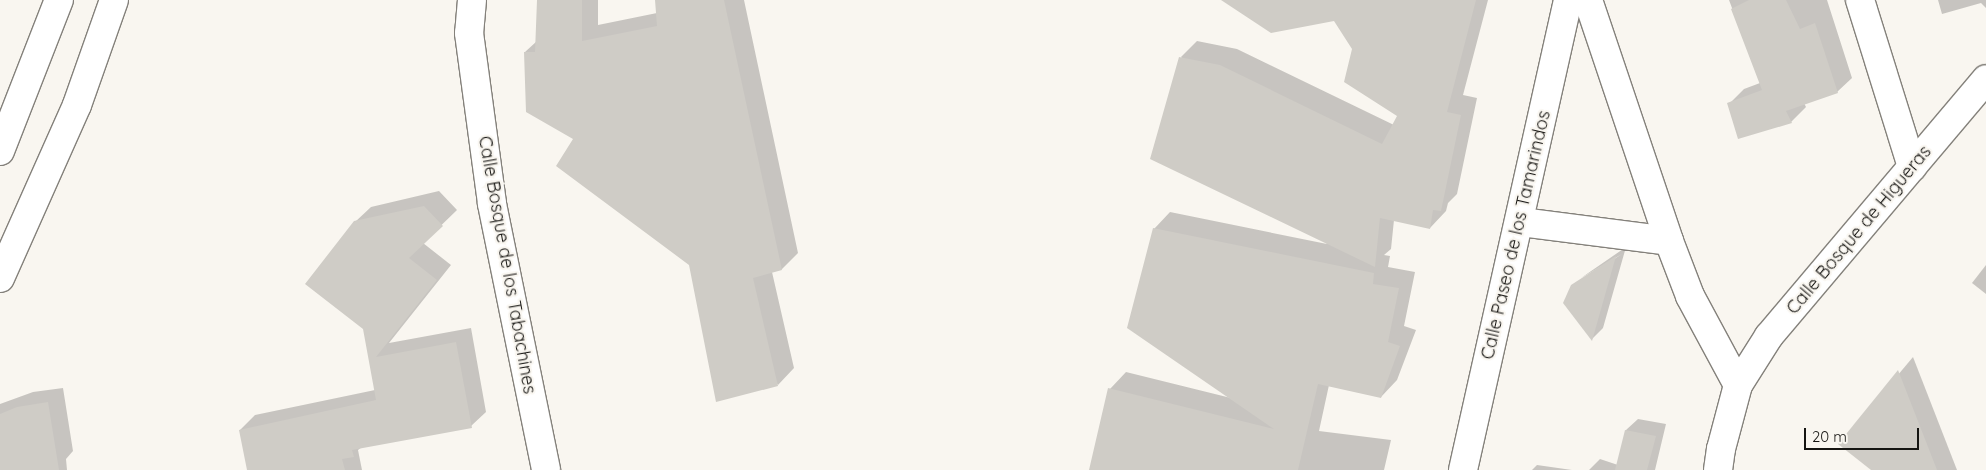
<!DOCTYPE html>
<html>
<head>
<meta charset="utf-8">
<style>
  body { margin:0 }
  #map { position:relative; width:1986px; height:470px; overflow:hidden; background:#f9f6f0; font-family:Quicksand,sans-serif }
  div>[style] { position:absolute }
  .shadow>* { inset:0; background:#0003 }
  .building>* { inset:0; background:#cfccc6 }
  .roads { filter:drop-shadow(1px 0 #84817b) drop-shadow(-1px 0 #84817b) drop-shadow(0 1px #84817b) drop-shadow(0 -1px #84817b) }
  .minor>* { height:28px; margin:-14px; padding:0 14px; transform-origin:14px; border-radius:14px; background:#fff }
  span { translate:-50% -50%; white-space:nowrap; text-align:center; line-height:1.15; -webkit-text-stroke:4.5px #f9f6f0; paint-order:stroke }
  .street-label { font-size:18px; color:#161512 }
  .scale { position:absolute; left:1804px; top:428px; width:115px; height:22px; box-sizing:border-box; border:2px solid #161512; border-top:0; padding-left:6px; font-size:15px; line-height:18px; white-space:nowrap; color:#161512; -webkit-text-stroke:4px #f9f6f0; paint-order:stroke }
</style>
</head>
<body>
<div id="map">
  <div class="shadow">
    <div style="clip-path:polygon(538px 0,598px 0,598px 25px,657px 13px,656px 0,744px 0,798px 253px,782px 269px,772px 272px,794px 368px,778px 385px,690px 265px,574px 138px,525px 52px,537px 41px)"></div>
    <div style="clip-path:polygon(1224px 0,1488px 0,1463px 95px,1477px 98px,1457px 194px,1448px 203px,1446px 211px,1430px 228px,1394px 220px,1391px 249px,1384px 255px,1390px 256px,1388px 267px,1415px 272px,1404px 326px,1416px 330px,1397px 380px,1381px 397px,1329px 385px,1319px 431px,1391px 440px,1384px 470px,1091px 470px,1110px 389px,1126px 372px,1231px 398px,1154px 229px,1170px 212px,1327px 244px,1181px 57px,1197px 41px,1237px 49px,1394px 125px,1399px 116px,1334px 19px)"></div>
    <div style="clip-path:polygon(1729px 0,1827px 0,1852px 78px,1837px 92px,1804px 103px,1806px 107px,1791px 122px,1729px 104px,1744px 89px,1760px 83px)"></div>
    <div style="clip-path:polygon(1938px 0,1986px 0,1986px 8px,1981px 3px,1942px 14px)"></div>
    <div style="clip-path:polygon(439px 191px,457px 210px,423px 243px,451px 265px,389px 343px,471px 328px,486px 412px,471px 426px,362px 447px,358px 450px,362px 470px,248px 470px,240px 430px,255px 415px,375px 390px,355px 222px,371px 207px)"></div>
    <div style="clip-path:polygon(1626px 247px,1603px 328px,1592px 339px,1572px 286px,1622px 254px,1581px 278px)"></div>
    <div style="clip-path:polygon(1986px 265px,1986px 294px,1972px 283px)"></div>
    <div style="clip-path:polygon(1913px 357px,1957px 470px,1873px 470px,1840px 444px)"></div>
    <div style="clip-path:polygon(63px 388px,73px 451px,66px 459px,67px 470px,0 470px,0 404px,33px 392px)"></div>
    <div style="clip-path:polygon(1638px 419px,1666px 424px,1655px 470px,1589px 470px,1600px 459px,1618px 465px,1626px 430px)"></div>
    <div style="clip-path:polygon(1537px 465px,1572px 470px,1532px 470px)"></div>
  </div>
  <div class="building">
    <div style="clip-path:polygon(537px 0,582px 0,582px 41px,657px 26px,655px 0,724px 0,782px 270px,753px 278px,778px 386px,716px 402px,689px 265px,556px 166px,573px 139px,526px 112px,524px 52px,535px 52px)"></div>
    <div style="clip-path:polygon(1221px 0,1476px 0,1447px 112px,1461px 115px,1441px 211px,1433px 210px,1430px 229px,1380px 218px,1375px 267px,1150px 159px,1179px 57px,1220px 65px,1382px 144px,1397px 116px,1344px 82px,1352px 49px,1334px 21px,1271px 33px)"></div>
    <div style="clip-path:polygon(1749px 0,1786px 0,1800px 29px,1815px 23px,1838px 93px,1786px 111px,1792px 123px,1738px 139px,1727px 103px,1762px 90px,1731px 9px)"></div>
    <div style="clip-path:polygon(424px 206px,443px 226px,409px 258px,437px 280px,376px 357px,456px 342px,472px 428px,352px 450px,354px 457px,342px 459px,345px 470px,247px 470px,239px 430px,376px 400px,363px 329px,305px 284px,354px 221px)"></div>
    <div style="clip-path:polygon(1153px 228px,1374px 273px,1373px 284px,1399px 288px,1388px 342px,1400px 346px,1381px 398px,1318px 384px,1298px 470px,1089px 470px,1108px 388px,1274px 429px,1127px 328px)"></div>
    <div style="clip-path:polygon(1616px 256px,1592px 341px,1563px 303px,1571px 285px)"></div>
    <div style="clip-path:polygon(1898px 370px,1937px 470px,1871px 470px,1838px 444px)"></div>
    <div style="clip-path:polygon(48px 402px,59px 470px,0 470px,0 414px,17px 407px)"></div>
    <div style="clip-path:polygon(1625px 430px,1656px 436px,1647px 470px,1615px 470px)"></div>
  </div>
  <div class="roads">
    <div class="minor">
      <div style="left:472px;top:0;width:33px;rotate:95deg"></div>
      <div style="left:469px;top:33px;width:173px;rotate:82.3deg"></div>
      <div style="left:492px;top:204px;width:271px;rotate:78.5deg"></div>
      <div style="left:1588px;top:0;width:254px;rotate:71.4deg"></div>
      <div style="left:1860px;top:0;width:175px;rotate:72.7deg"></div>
      <div style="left:0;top:151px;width:162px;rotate:-68.7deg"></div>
      <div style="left:1521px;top:222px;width:149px;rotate:7.3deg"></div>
      <div style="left:1669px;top:241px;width:59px;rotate:69.1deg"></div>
      <div style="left:1690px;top:296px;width:101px;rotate:61.7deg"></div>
      <div style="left:0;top:278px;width:189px;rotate:-66deg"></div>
      <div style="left:77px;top:105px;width:111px;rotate:-70.6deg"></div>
      <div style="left:1463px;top:470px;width:482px;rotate:-77.4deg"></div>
      <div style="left:1718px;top:470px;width:21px;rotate:-82deg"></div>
      <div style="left:1721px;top:449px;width:66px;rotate:-75.1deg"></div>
      <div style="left:1738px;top:385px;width:58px;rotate:-57.7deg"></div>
      <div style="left:1769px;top:336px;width:336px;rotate:-49.8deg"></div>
    </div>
  </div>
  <div class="street-label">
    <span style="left:1859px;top:230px;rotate:-50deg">Calle Bosque de Higueras</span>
    <span style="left:1516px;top:235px;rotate:-77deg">Calle Paseo de los Tamarindos</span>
    <span style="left:507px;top:265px;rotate:80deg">Calle Bosque de los Tabachines</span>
  </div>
  <div class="scale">20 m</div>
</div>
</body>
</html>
